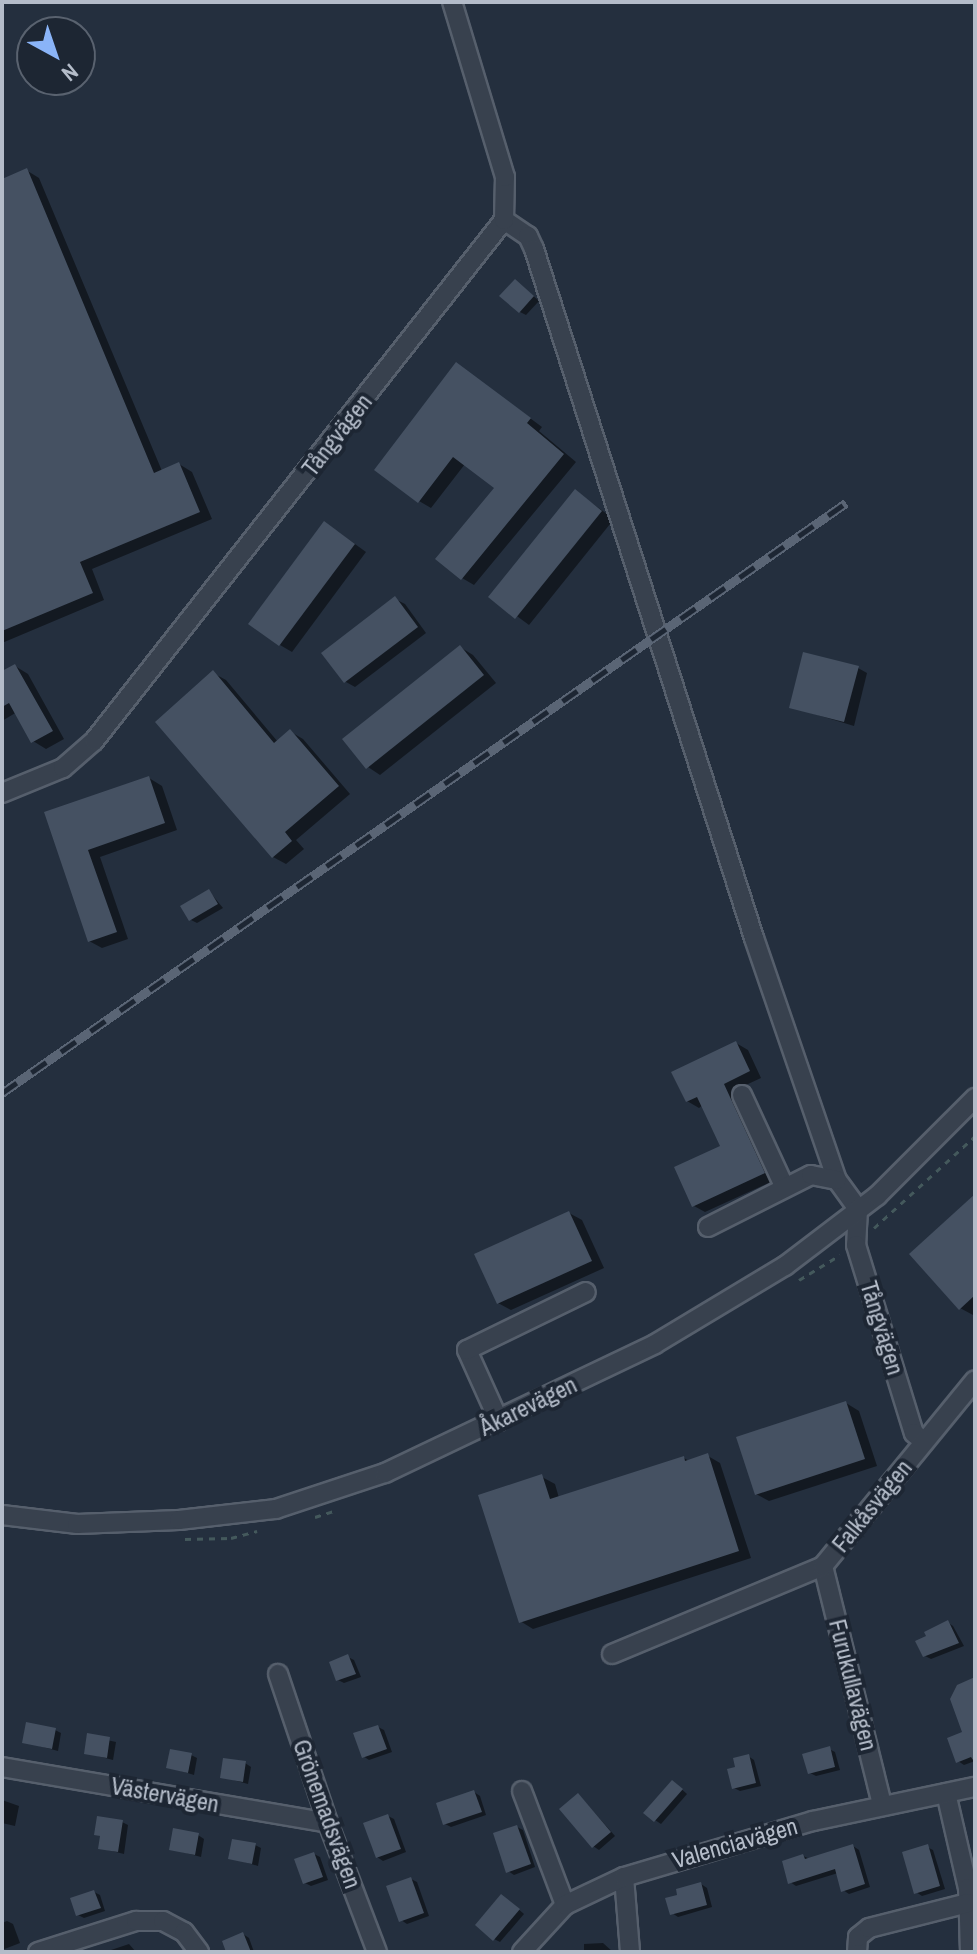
<!DOCTYPE html>
<html>
<head>
<meta charset="utf-8">
<style>
  body { margin:0 }
  #map { position:relative; width:977px; height:1954px; overflow:hidden; background:#242f3e; font-family:"Archivo Narrow",sans-serif }
  div>[style] { position:absolute }
  .shadow>* { inset:0; background:#0007 }
  .building>* { inset:0; background:#455162 }
  .path>* { height:3px; margin-top:-1.5px; transform-origin:0; background:repeating-linear-gradient(90deg,#44595c 0 6px,transparent 0 12px) }
  .roads { filter:drop-shadow(2px 0 #565f6c) drop-shadow(-2px 0 #565f6c) drop-shadow(0 2px #565f6c) drop-shadow(0 -2px #565f6c) }
  .minor>* { height:18px; margin:-9px; padding:0 9px; transform-origin:9px; border-radius:9px; background:#38414e }
  .rail>* { height:9px; margin-top:-4.5px; transform-origin:0; background:repeating-linear-gradient(90deg,#1d2633 0 18px,#5a6575 0 36px); box-sizing:border-box; border-block:2px solid #5a6575 }
  span { translate:-50% -50%; white-space:nowrap; text-align:center; line-height:1.15; -webkit-text-stroke:8px #1d2633; paint-order:stroke }
  .street-label { font-size:24px; color:#b4bcc9 }
  .frame { position:absolute; inset:0; border:4px solid #b4bcc9; pointer-events:none }
  .north { position:absolute; left:16px; top:16px; width:80px; height:80px; box-sizing:border-box; background:#1d2633; border:2px solid #59626f; border-radius:50%; rotate:140deg; font-size:22px; font-weight:700; line-height:32px; text-align:center; color:#b4bcc9 }
  .north::after { content:''; display:block; margin:auto; width:28px; height:36px; background:#8ab4f8; clip-path:polygon(50% 0,100% 100%,50% 72%,0 100%) }
</style>
</head>
<body>
<div id="map">
  <div class="shadow">
    <div style="clip-path:polygon(26px 170px,39px 178px,162px 471px,179px 464px,192px 472px,212px 519px,92px 569px,104px 600px,2px 643px,2px 181px)"></div>
    <div style="clip-path:polygon(521px 285px,539px 301px,526px 315px,520px 312px)"></div>
    <div style="clip-path:polygon(457px 364px,542px 427px,539px 431px,576px 462px,474px 585px,462px 578px,497px 488px,465px 464px,431px 508px,419px 501px)"></div>
    <div style="clip-path:polygon(575px 491px,614px 519px,529px 625px,491px 597px)"></div>
    <div style="clip-path:polygon(337px 531px,366px 552px,292px 652px,280px 645px)"></div>
    <div style="clip-path:polygon(395px 599px,405px 604px,426px 633px,355px 687px,346px 682px,324px 653px)"></div>
    <div style="clip-path:polygon(460px 647px,473px 655px,496px 683px,380px 775px,368px 767px)"></div>
    <div style="clip-path:polygon(15px 666px,28px 674px,64px 739px,46px 749px,33px 741px,17px 712px,2px 721px,2px 674px)"></div>
    <div style="clip-path:polygon(858px 668px,867px 673px,854px 726px,791px 707px)"></div>
    <div style="clip-path:polygon(213px 673px,226px 680px,278px 742px,291px 732px,303px 739px,350px 794px,296px 840px,304px 849px,286px 864px,273px 857px)"></div>
    <div style="clip-path:polygon(149px 778px,162px 786px,177px 830px,100px 857px,128px 939px,102px 948px,89px 941px,46px 813px)"></div>
    <div style="clip-path:polygon(209px 891px,223px 908px,197px 923px,191px 920px)"></div>
    <div style="clip-path:polygon(736px 1043px,748px 1050px,761px 1078px,735px 1090px,775px 1180px,705px 1212px,694px 1206px,723px 1147px,703px 1105px,699px 1108px,687px 1101px)"></div>
    <div style="clip-path:polygon(975px 1197px,975px 1314px,973px 1315px,960px 1308px)"></div>
    <div style="clip-path:polygon(569px 1213px,582px 1220px,604px 1268px,511px 1310px,498px 1303px)"></div>
    <div style="clip-path:polygon(846px 1403px,859px 1411px,877px 1466px,769px 1501px,756px 1494px)"></div>
    <div style="clip-path:polygon(708px 1456px,720px 1463px,751px 1558px,533px 1629px,520px 1621px,542px 1477px,555px 1484px,559px 1498px,684px 1458px,689px 1461px)"></div>
    <div style="clip-path:polygon(947px 1622px,953px 1626px,964px 1646px,931px 1659px,925px 1656px)"></div>
    <div style="clip-path:polygon(348px 1657px,354px 1660px,361px 1677px,344px 1683px,338px 1680px)"></div>
    <div style="clip-path:polygon(975px 1681px,975px 1761px,964px 1765px,958px 1761px)"></div>
    <div style="clip-path:polygon(378px 1727px,384px 1730px,392px 1752px,369px 1760px,363px 1756px)"></div>
    <div style="clip-path:polygon(55px 1730px,61px 1733px,58px 1751px,24px 1742px)"></div>
    <div style="clip-path:polygon(89px 1736px,116px 1742px,113px 1760px,86px 1753px)"></div>
    <div style="clip-path:polygon(829px 1749px,835px 1752px,840px 1770px,816px 1776px,810px 1773px)"></div>
    <div style="clip-path:polygon(191px 1755px,197px 1758px,194px 1775px,168px 1767px)"></div>
    <div style="clip-path:polygon(748px 1756px,754px 1760px,761px 1786px,740px 1791px,734px 1788px,738px 1768px)"></div>
    <div style="clip-path:polygon(245px 1763px,251px 1767px,248px 1784px,222px 1777px)"></div>
    <div style="clip-path:polygon(678px 1786px,687px 1794px,661px 1824px,655px 1820px)"></div>
    <div style="clip-path:polygon(474px 1792px,480px 1796px,486px 1815px,451px 1827px,445px 1824px)"></div>
    <div style="clip-path:polygon(579px 1795px,615px 1836px,599px 1850px,593px 1846px)"></div>
    <div style="clip-path:polygon(2px 1800px,19px 1806px,15px 1826px,2px 1823px)"></div>
    <div style="clip-path:polygon(388px 1816px,394px 1819px,406px 1852px,383px 1861px,377px 1857px)"></div>
    <div style="clip-path:polygon(122px 1822px,128px 1825px,124px 1854px,100px 1848px,102px 1837px,96px 1834px)"></div>
    <div style="clip-path:polygon(517px 1827px,523px 1830px,535px 1867px,514px 1875px,508px 1871px)"></div>
    <div style="clip-path:polygon(198px 1835px,204px 1839px,201px 1857px,171px 1849px)"></div>
    <div style="clip-path:polygon(255px 1845px,261px 1848px,258px 1866px,231px 1858px)"></div>
    <div style="clip-path:polygon(853px 1846px,859px 1850px,870px 1887px,849px 1894px,843px 1890px,838px 1873px,796px 1886px,790px 1882px,803px 1856px,810px 1859px)"></div>
    <div style="clip-path:polygon(927px 1847px,933px 1850px,945px 1889px,922px 1896px,916px 1892px)"></div>
    <div style="clip-path:polygon(314px 1854px,320px 1857px,328px 1880px,311px 1886px,305px 1883px)"></div>
    <div style="clip-path:polygon(411px 1879px,417px 1882px,429px 1916px,407px 1924px,401px 1920px)"></div>
    <div style="clip-path:polygon(701px 1884px,707px 1888px,712px 1907px,678px 1917px,672px 1913px)"></div>
    <div style="clip-path:polygon(94px 1892px,100px 1895px,105px 1911px,84px 1918px,78px 1915px)"></div>
    <div style="clip-path:polygon(508px 1900px,524px 1914px,500px 1942px,494px 1939px)"></div>
    <div style="clip-path:polygon(7px 1921px,13px 1924px,20px 1943px,2px 1950px,2px 1923px)"></div>
    <div style="clip-path:polygon(243px 1934px,249px 1938px,254px 1952px,229px 1952px)"></div>
    <div style="clip-path:polygon(603px 1943px,613px 1952px,584px 1952px,584px 1944px)"></div>
    <div style="clip-path:polygon(129px 1944px,136px 1952px,105px 1952px)"></div>
    <div style="clip-path:polygon(825px 1950px,839px 1950px,841px 1952px,825px 1952px)"></div>
  </div>
  <div class="building">
    <div style="clip-path:polygon(27px 168px,154px 473px,179px 462px,200px 512px,80px 562px,93px 593px,2px 631px,2px 179px)"></div>
    <div style="clip-path:polygon(515px 279px,534px 296px,519px 313px,499px 296px)"></div>
    <div style="clip-path:polygon(456px 362px,531px 418px,527px 423px,564px 454px,461px 580px,435px 559px,494px 488px,453px 457px,418px 503px,374px 470px)"></div>
    <div style="clip-path:polygon(575px 489px,602px 511px,515px 619px,488px 597px)"></div>
    <div style="clip-path:polygon(324px 521px,355px 544px,279px 646px,248px 624px)"></div>
    <div style="clip-path:polygon(395px 596px,418px 627px,344px 683px,321px 653px)"></div>
    <div style="clip-path:polygon(460px 645px,484px 675px,366px 769px,342px 739px)"></div>
    <div style="clip-path:polygon(803px 652px,859px 666px,844px 722px,789px 708px)"></div>
    <div style="clip-path:polygon(15px 664px,53px 731px,31px 743px,9px 703px,2px 707px,2px 671px)"></div>
    <div style="clip-path:polygon(213px 670px,274px 743px,290px 729px,339px 786px,285px 832px,292px 841px,272px 858px,155px 722px)"></div>
    <div style="clip-path:polygon(149px 776px,165px 823px,88px 850px,117px 932px,88px 942px,44px 812px)"></div>
    <div style="clip-path:polygon(209px 889px,218px 904px,189px 921px,180px 906px)"></div>
    <div style="clip-path:polygon(736px 1041px,750px 1071px,724px 1084px,765px 1173px,692px 1207px,674px 1167px,720px 1146px,697px 1097px,686px 1102px,671px 1072px)"></div>
    <div style="clip-path:polygon(975px 1194px,975px 1295px,959px 1310px,909px 1254px)"></div>
    <div style="clip-path:polygon(569px 1211px,592px 1261px,497px 1304px,474px 1254px)"></div>
    <div style="clip-path:polygon(846px 1401px,865px 1459px,755px 1495px,736px 1437px)"></div>
    <div style="clip-path:polygon(708px 1453px,739px 1551px,519px 1623px,478px 1495px,542px 1474px,550px 1499px,684px 1456px,685px 1461px)"></div>
    <div style="clip-path:polygon(948px 1620px,959px 1643px,923px 1657px,915px 1641px,926px 1636px,924px 1632px)"></div>
    <div style="clip-path:polygon(348px 1654px,356px 1674px,336px 1681px,329px 1662px)"></div>
    <div style="clip-path:polygon(975px 1677px,975px 1763px,971px 1757px,956px 1763px,947px 1738px,962px 1732px,950px 1699px,957px 1685px)"></div>
    <div style="clip-path:polygon(26px 1722px,56px 1728px,52px 1749px,22px 1743px)"></div>
    <div style="clip-path:polygon(378px 1725px,387px 1749px,362px 1758px,353px 1733px)"></div>
    <div style="clip-path:polygon(87px 1733px,110px 1737px,107px 1758px,84px 1754px)"></div>
    <div style="clip-path:polygon(830px 1746px,835px 1767px,808px 1774px,802px 1754px)"></div>
    <div style="clip-path:polygon(170px 1749px,192px 1753px,188px 1773px,166px 1768px)"></div>
    <div style="clip-path:polygon(749px 1754px,756px 1783px,732px 1789px,727px 1769px,735px 1767px,733px 1758px)"></div>
    <div style="clip-path:polygon(223px 1758px,246px 1761px,243px 1782px,220px 1778px)"></div>
    <div style="clip-path:polygon(672px 1780px,683px 1789px,654px 1822px,643px 1813px)"></div>
    <div style="clip-path:polygon(474px 1790px,482px 1812px,443px 1825px,436px 1803px)"></div>
    <div style="clip-path:polygon(578px 1793px,611px 1832px,592px 1848px,559px 1809px)"></div>
    <div style="clip-path:polygon(388px 1814px,401px 1849px,376px 1858px,363px 1823px)"></div>
    <div style="clip-path:polygon(97px 1816px,123px 1820px,118px 1852px,98px 1849px,100px 1836px,94px 1835px)"></div>
    <div style="clip-path:polygon(517px 1825px,531px 1864px,506px 1873px,493px 1833px)"></div>
    <div style="clip-path:polygon(173px 1828px,199px 1833px,195px 1855px,169px 1850px)"></div>
    <div style="clip-path:polygon(232px 1839px,256px 1843px,252px 1864px,228px 1859px)"></div>
    <div style="clip-path:polygon(853px 1844px,865px 1884px,841px 1892px,835px 1869px,788px 1884px,782px 1861px,803px 1854px,805px 1859px)"></div>
    <div style="clip-path:polygon(928px 1844px,940px 1886px,914px 1894px,902px 1852px)"></div>
    <div style="clip-path:polygon(314px 1852px,323px 1877px,303px 1884px,294px 1859px)"></div>
    <div style="clip-path:polygon(411px 1877px,424px 1913px,399px 1922px,386px 1886px)"></div>
    <div style="clip-path:polygon(701px 1882px,707px 1905px,670px 1915px,665px 1898px,677px 1895px,676px 1889px)"></div>
    <div style="clip-path:polygon(94px 1890px,101px 1908px,76px 1916px,70px 1898px)"></div>
    <div style="clip-path:polygon(501px 1894px,520px 1909px,493px 1941px,475px 1925px)"></div>
    <div style="clip-path:polygon(243px 1932px,251px 1952px,226px 1952px,222px 1941px)"></div>
  </div>
  <div class="path">
    <div style="left:874px;top:1228px;width:137px;rotate:-42.3deg"></div>
    <div style="left:799px;top:1280px;width:48px;rotate:-31.4deg"></div>
    <div style="left:315px;top:1517px;width:20px;rotate:-18deg"></div>
    <div style="left:185px;top:1539px;width:46px;rotate:-1.2deg"></div>
    <div style="left:231px;top:1538px;width:27px;rotate:-15deg"></div>
  </div>
  <div class="roads">
    <div class="minor">
      <div style="left:504px;top:220px;width:29px;rotate:34deg"></div>
      <div style="left:528px;top:236px;width:14px;rotate:65deg"></div>
      <div style="left:534px;top:249px;width:723px;rotate:72.29deg"></div>
      <div style="left:754px;top:938px;width:256px;rotate:71.1deg"></div>
      <div style="left:837px;top:1180px;width:36px;rotate:54deg"></div>
      <div style="left:858px;top:1209px;width:36px;rotate:93deg"></div>
      <div style="left:856px;top:1245px;width:197px;rotate:72.9deg"></div>
      <div style="left:914px;top:1433px;width:13px;rotate:42deg"></div>
      <div style="left:2px;top:793px;width:66px;rotate:-22.3deg"></div>
      <div style="left:63px;top:768px;width:41px;rotate:-41.1deg"></div>
      <div style="left:94px;top:741px;width:663px;rotate:-51.8deg"></div>
      <div style="left:504px;top:220px;width:43px;rotate:-88.7deg"></div>
      <div style="left:505px;top:177px;width:183px;rotate:-106.8deg"></div>
      <div style="left:742px;top:1095px;width:100px;rotate:65.2deg"></div>
      <div style="left:708px;top:1227px;width:115px;rotate:-26.8deg"></div>
      <div style="left:811px;top:1175px;width:26px;rotate:11deg"></div>
      <div style="left:499px;top:1421px;width:78px;rotate:-114.3deg"></div>
      <div style="left:467px;top:1350px;width:132px;rotate:-26deg"></div>
      <div style="left:2px;top:1515px;width:76px;rotate:6.8deg"></div>
      <div style="left:77px;top:1524px;width:102px;rotate:-2.2deg"></div>
      <div style="left:179px;top:1520px;width:98px;rotate:-6.5deg"></div>
      <div style="left:276px;top:1509px;width:115px;rotate:-18.3deg"></div>
      <div style="left:385px;top:1473px;width:299px;rotate:-25.5deg"></div>
      <div style="left:655px;top:1344px;width:152px;rotate:-31deg"></div>
      <div style="left:785px;top:1266px;width:116px;rotate:-37.3deg"></div>
      <div style="left:877px;top:1196px;width:139px;rotate:-45deg"></div>
      <div style="left:823px;top:1566px;width:245px;rotate:76.1deg"></div>
      <div style="left:612px;top:1654px;width:229px;rotate:-22.6deg"></div>
      <div style="left:823px;top:1566px;width:240px;rotate:-50.7deg"></div>
      <div style="left:278px;top:1674px;width:157px;rotate:71.4deg"></div>
      <div style="left:328px;top:1823px;width:138px;rotate:69.2deg"></div>
      <div style="left:2px;top:1767px;width:331px;rotate:9.7deg"></div>
      <div style="left:522px;top:1791px;width:122px;rotate:69.3deg"></div>
      <div style="left:946px;top:1793px;width:98px;rotate:77deg"></div>
      <div style="left:968px;top:1888px;width:64px;rotate:88.2deg"></div>
      <div style="left:624px;top:1877px;width:75px;rotate:85.4deg"></div>
      <div style="left:38px;top:1952px;width:103px;rotate:-17.6deg"></div>
      <div style="left:136px;top:1921px;width:27px"></div>
      <div style="left:163px;top:1921px;width:24px;rotate:28deg"></div>
      <div style="left:184px;top:1932px;width:25px;rotate:53deg"></div>
      <div style="left:522px;top:1952px;width:64px;rotate:-47.5deg"></div>
      <div style="left:565px;top:1905px;width:65px;rotate:-25.4deg"></div>
      <div style="left:624px;top:1877px;width:197px;rotate:-16.5deg"></div>
      <div style="left:813px;top:1821px;width:166px;rotate:-11.9deg"></div>
      <div style="left:857px;top:1952px;width:15px;rotate:-86deg"></div>
      <div style="left:858px;top:1937px;width:14px;rotate:-39deg"></div>
      <div style="left:869px;top:1928px;width:102px;rotate:-14.2deg"></div>
    </div>
  </div>
  <div class="rail">
    <div style="left:2px;top:1093px;width:1030px;rotate:-34.96deg"></div>
  </div>
  <div class="street-label">
    <span style="left:337px;top:435px;rotate:-52deg">Tångvägen</span>
    <span style="left:882px;top:1328px;rotate:73deg">Tångvägen</span>
    <span style="left:528px;top:1406px;rotate:-26deg">Åkarevägen</span>
    <span style="left:872px;top:1506px;rotate:-51deg">Falkåsvägen</span>
    <span style="left:853px;top:1685px;rotate:76deg">Furukullavägen</span>
    <span style="left:165px;top:1795px;rotate:10deg">Västervägen</span>
    <span style="left:327px;top:1814px;rotate:70deg">Grönemadsvägen</span>
    <span style="left:735px;top:1843px;rotate:-16deg">Valenciavägen</span>
  </div>
  <div class="frame"></div>
  <div class="north">N</div>
</div>
</body>
</html>
